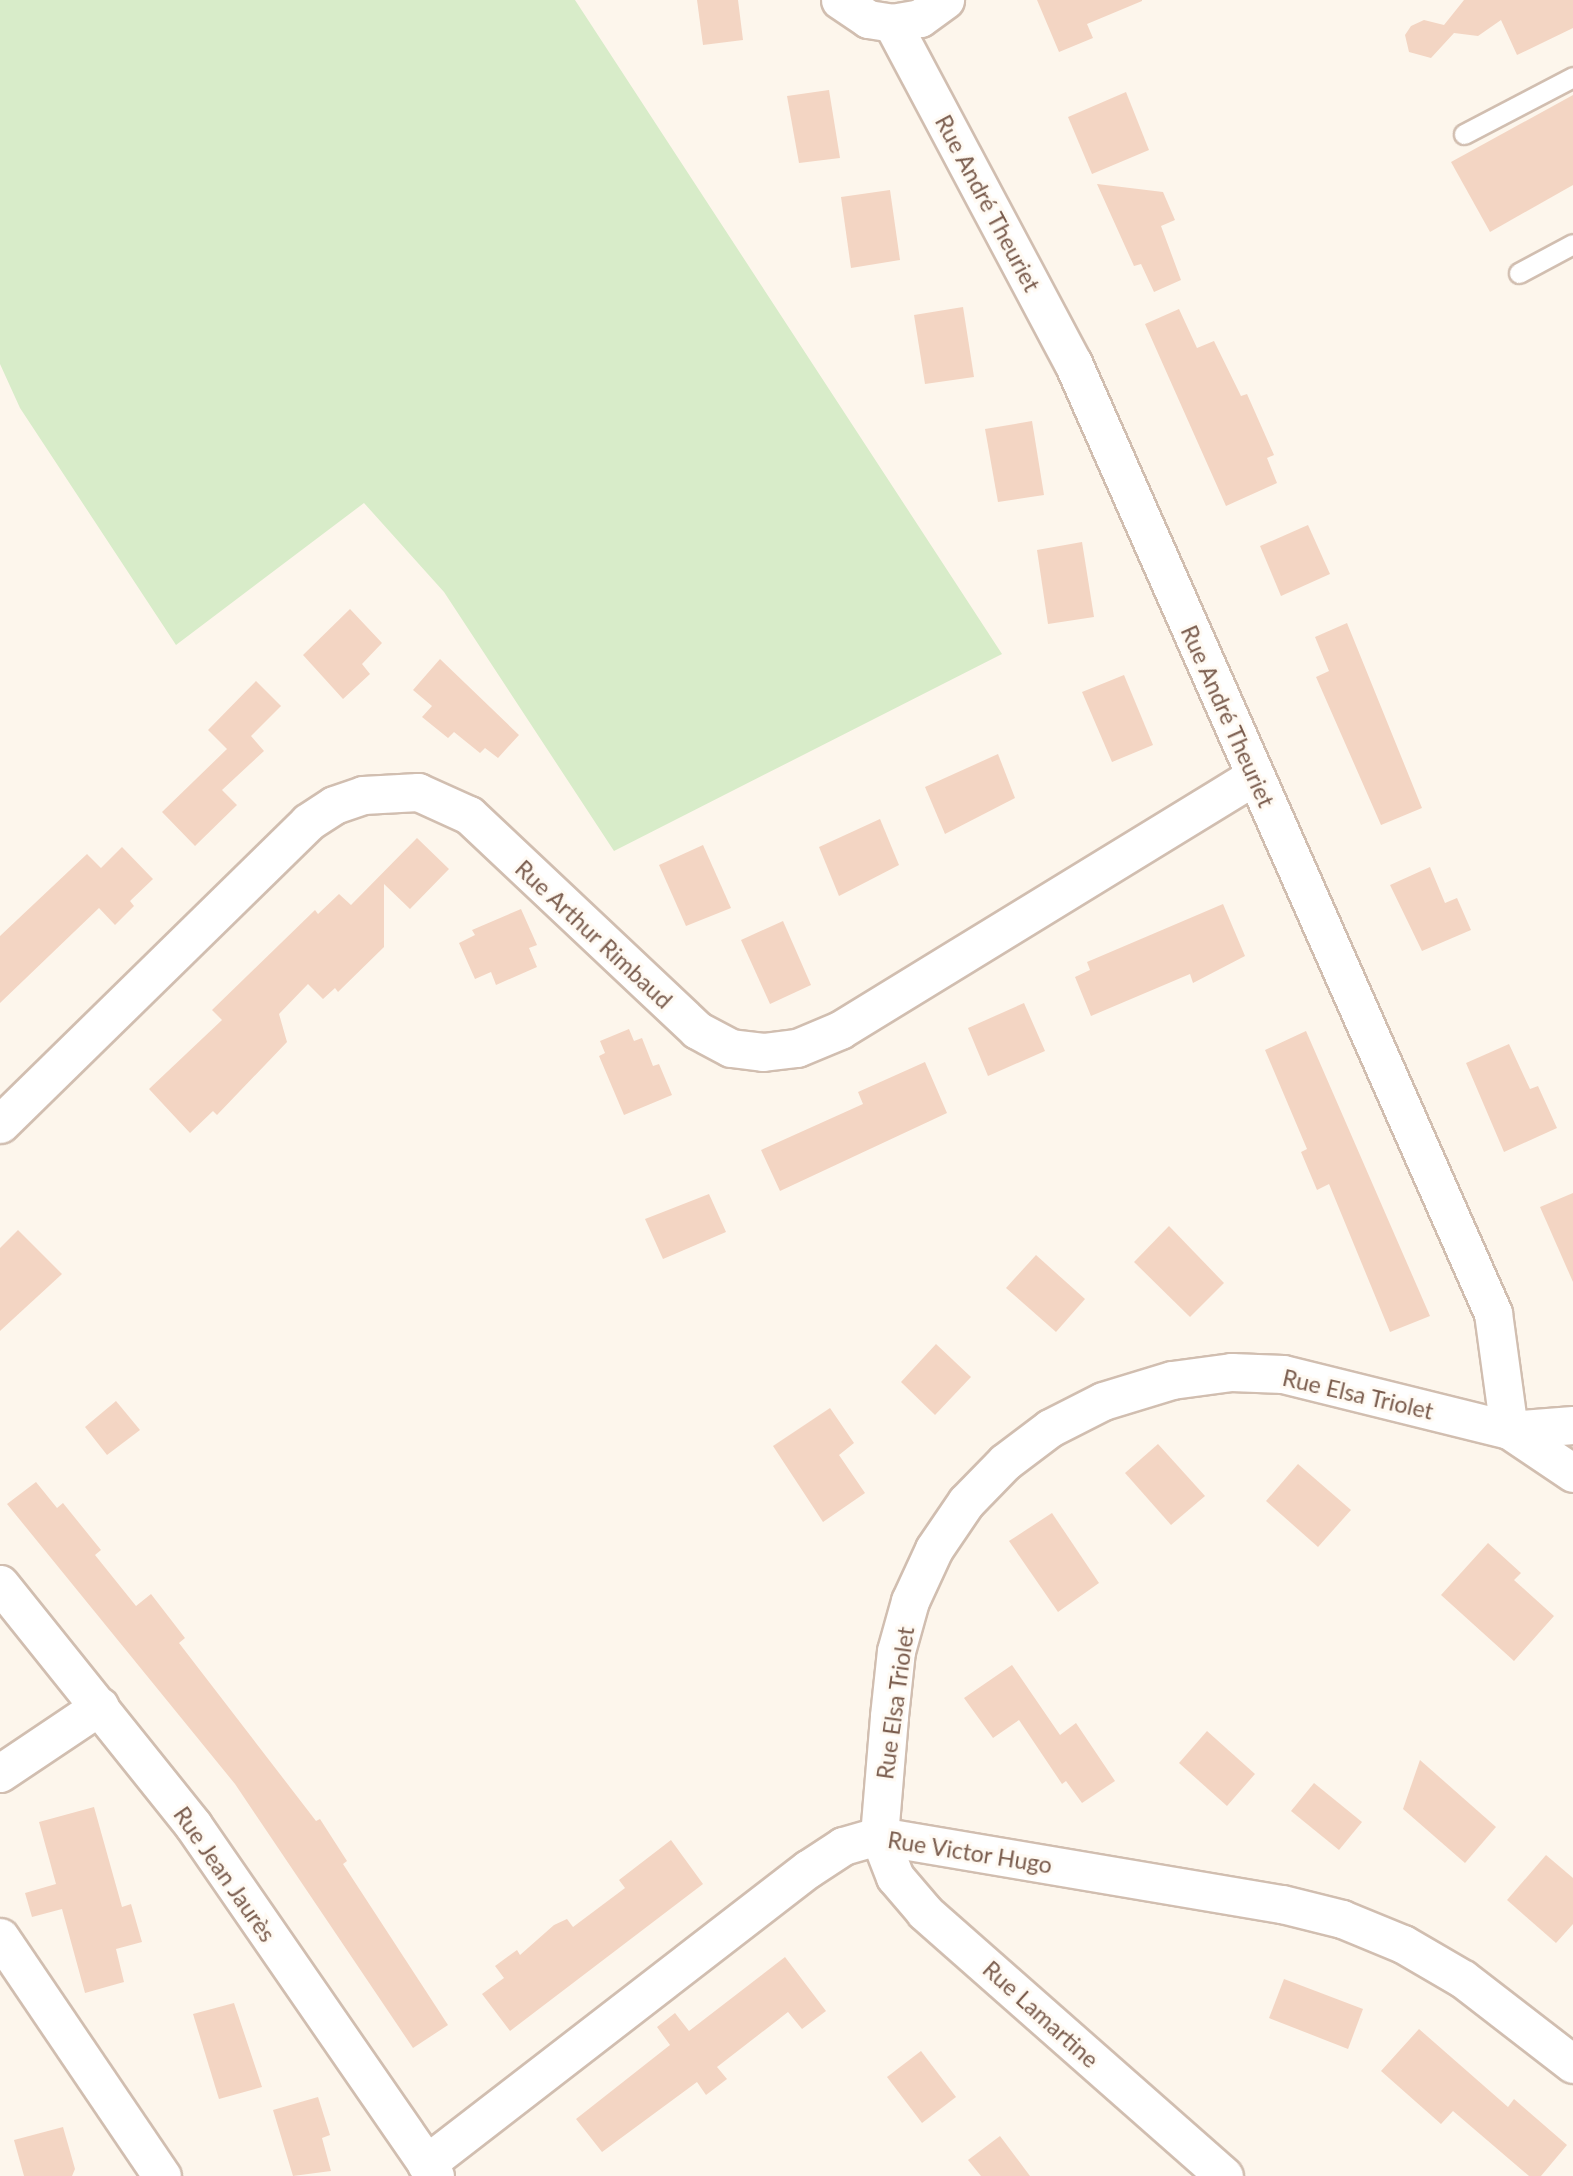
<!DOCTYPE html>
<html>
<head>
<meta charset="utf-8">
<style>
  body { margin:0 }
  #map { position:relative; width:1573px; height:2176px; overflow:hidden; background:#fdf6ec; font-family:Lato,sans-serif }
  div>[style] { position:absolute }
  .green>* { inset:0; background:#d8ecc9 }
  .building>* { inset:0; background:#f3d5c3 }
  .roads { filter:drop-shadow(2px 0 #d1beb0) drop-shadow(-2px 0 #d1beb0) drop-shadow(0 2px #d1beb0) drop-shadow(0 -2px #d1beb0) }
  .lane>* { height:19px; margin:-9.5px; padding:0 9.5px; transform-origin:9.5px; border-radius:9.5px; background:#fff }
  .street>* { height:37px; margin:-18.5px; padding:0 18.5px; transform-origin:18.5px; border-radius:18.5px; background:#fff }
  span { translate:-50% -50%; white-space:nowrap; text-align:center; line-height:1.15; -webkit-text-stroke:6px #fffaf3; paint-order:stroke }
  .street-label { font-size:23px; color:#7a5c4d }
</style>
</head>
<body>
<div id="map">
  <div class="green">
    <div style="clip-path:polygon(0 0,575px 0,1002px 654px,614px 851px,444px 592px,364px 503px,176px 645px,20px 408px,0 364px)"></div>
  </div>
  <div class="building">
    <div style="clip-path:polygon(697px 0,738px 0,743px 40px,703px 45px)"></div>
    <div style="clip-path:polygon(1037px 0,1142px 0,1142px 1px,1087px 24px,1093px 38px,1059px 52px)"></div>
    <div style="clip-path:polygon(1464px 0,1573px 0,1573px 28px,1517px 55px,1501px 20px,1478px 36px,1454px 33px,1431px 58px,1409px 52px,1405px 35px,1411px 26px,1424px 20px,1444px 25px)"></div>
    <div style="clip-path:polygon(829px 90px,840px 158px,799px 163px,787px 96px)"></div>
    <div style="clip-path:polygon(1126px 92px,1149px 150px,1092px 174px,1068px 117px)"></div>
    <div style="clip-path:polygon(1573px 95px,1573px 185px,1490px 232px,1451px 162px)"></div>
    <div style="clip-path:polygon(1097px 184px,1163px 192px,1175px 220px,1161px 226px,1181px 280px,1154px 292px,1141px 264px,1134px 266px)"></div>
    <div style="clip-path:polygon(890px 190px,900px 260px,851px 268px,841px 197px)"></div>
    <div style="clip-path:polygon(963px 307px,974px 377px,925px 384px,914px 315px)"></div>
    <div style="clip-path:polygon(1179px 309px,1197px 348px,1214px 341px,1241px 396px,1247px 394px,1274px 455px,1267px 458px,1277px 483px,1226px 506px,1145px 324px)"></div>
    <div style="clip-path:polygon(1032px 421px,1044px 495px,998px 502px,985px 429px)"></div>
    <div style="clip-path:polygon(1308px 525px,1330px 574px,1281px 596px,1260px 546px)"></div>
    <div style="clip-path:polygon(1082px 542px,1094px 617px,1048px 624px,1037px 550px)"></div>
    <div style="clip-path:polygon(350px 609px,382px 643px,362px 664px,370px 674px,343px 699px,303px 655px)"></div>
    <div style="clip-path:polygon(1347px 623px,1422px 808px,1381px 825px,1316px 677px,1329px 671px,1315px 637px)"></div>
    <div style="clip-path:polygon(440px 659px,519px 735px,498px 758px,485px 748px,480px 753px,454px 732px,448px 738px,422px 717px,432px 706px,413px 690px)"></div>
    <div style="clip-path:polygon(1124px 675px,1153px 745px,1112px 762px,1082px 692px)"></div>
    <div style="clip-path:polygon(256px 681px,281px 706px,251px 736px,264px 751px,222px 790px,237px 805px,195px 846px,162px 812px,227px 749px,208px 730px)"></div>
    <div style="clip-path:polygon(998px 754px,1015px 798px,945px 834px,925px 787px)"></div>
    <div style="clip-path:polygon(880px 819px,899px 865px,839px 896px,819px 847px)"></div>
    <div style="clip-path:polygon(417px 838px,449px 869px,410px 909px,384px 884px,384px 947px,338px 992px,335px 988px,323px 999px,308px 984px,279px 1014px,287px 1042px,217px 1115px,213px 1111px,190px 1133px,149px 1089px,222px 1020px,212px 1010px,315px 910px,318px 914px,339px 894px,351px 905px)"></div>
    <div style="clip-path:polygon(703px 845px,731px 908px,686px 926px,659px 865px)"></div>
    <div style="clip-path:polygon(122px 847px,153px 879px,130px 901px,134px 906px,115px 925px,99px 908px,0 1003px,0 936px,87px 854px,101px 868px)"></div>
    <div style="clip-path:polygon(1430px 867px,1445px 903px,1457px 898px,1471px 930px,1422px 951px,1390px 885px)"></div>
    <div style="clip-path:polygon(1223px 904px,1245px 956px,1193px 983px,1190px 974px,1091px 1016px,1075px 977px,1090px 970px,1087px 962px)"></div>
    <div style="clip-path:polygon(521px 909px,537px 945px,529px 948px,537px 967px,496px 985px,491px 972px,475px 979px,459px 943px,475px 935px,472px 930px)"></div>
    <div style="clip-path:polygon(783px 921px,811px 985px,770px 1004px,741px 940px)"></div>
    <div style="clip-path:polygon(1024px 1003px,1045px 1051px,988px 1076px,968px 1028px)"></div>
    <div style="clip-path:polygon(629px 1029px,634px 1041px,642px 1038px,653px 1066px,659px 1064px,672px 1095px,624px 1115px,599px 1056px,605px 1053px,600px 1041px)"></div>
    <div style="clip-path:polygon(1306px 1031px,1430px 1316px,1390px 1332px,1329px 1184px,1317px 1190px,1301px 1152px,1307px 1149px,1265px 1050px)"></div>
    <div style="clip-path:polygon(1509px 1044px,1530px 1089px,1538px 1086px,1557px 1128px,1504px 1152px,1466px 1063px)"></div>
    <div style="clip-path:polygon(925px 1062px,947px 1113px,780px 1191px,761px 1150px,863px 1104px,858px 1092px)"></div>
    <div style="clip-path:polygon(1573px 1193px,1573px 1282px,1540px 1207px)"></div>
    <div style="clip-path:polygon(709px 1194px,726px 1232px,663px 1259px,645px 1219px)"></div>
    <div style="clip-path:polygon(1169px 1226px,1224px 1283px,1190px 1317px,1134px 1262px)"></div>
    <div style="clip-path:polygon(18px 1230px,62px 1274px,0 1331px,0 1248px)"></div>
    <div style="clip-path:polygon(1036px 1255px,1085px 1299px,1056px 1332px,1006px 1288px)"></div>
    <div style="clip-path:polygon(936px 1344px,971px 1377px,935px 1415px,901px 1382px)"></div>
    <div style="clip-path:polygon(116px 1401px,140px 1430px,107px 1455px,85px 1427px)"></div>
    <div style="clip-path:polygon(830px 1408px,854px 1443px,839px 1455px,865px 1493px,823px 1522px,773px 1446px)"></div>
    <div style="clip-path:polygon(1158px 1444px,1205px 1496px,1171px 1525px,1125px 1473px)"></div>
    <div style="clip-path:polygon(1298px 1464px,1351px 1510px,1318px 1547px,1266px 1501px)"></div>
    <div style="clip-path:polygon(36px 1482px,57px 1508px,63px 1503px,101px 1550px,95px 1555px,136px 1606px,151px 1594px,185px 1638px,179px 1643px,316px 1821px,320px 1819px,347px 1861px,343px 1864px,448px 2025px,413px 2048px,235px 1784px,7px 1504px)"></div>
    <div style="clip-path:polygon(1052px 1513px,1099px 1583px,1058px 1612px,1009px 1541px)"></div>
    <div style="clip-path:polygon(1488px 1543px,1521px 1573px,1514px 1580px,1554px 1616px,1514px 1661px,1441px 1595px)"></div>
    <div style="clip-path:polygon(1012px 1665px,1060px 1735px,1076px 1723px,1115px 1781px,1082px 1803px,1066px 1781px,1062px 1784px,1019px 1720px,993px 1738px,964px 1698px)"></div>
    <div style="clip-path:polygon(1207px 1731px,1255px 1774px,1227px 1806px,1179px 1763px)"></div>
    <div style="clip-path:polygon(1420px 1760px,1496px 1827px,1465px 1863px,1403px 1809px)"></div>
    <div style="clip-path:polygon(1314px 1783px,1362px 1822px,1339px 1850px,1291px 1811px)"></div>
    <div style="clip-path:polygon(94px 1807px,122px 1907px,131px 1904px,142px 1942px,116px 1949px,124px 1982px,85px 1993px,62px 1909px,32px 1917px,25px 1893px,56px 1884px,39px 1822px)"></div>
    <div style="clip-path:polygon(671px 1840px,703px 1884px,510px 2031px,482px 1994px,504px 1978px,495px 1966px,517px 1950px,520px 1955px,554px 1925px,567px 1919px,573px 1927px,625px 1888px,619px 1880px)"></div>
    <div style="clip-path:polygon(1546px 1855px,1573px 1878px,1573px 1924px,1556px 1943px,1507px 1900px)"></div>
    <div style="clip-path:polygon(785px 1957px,826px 2011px,802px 2029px,788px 2012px,717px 2067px,727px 2079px,706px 2095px,697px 2082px,602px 2152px,576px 2119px,670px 2045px,657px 2027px,675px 2013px,689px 2031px)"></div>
    <div style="clip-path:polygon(1284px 1979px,1363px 2009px,1348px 2049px,1269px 2018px)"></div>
    <div style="clip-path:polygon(234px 2003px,262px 2087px,219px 2099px,193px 2014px)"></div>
    <div style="clip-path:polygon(1419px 2029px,1508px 2107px,1514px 2099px,1567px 2145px,1541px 2176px,1529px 2176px,1453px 2111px,1441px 2124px,1381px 2071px)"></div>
    <div style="clip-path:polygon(921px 2051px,956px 2097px,922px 2123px,887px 2077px)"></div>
    <div style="clip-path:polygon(318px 2097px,330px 2135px,322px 2138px,331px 2171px,293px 2176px,273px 2110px)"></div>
    <div style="clip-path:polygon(63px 2127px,75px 2169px,72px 2176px,24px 2176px,14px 2140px)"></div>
    <div style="clip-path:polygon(1000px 2136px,1030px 2176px,981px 2176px,968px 2160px)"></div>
  </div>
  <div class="roads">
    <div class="lane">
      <div style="left:1464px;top:134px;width:123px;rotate:-27.6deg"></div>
      <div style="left:1519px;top:273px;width:61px;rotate:-28.2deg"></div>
    </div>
    <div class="street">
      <div style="left:840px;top:0;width:34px;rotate:34deg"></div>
      <div style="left:868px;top:19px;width:24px;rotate:9deg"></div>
      <div style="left:892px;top:23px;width:28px;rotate:-10deg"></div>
      <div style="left:920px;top:18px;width:31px;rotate:-36deg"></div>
      <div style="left:892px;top:23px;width:385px;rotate:62deg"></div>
      <div style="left:1073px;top:363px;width:1039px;rotate:66.15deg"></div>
      <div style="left:1493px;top:1313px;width:118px;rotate:82.2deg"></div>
      <div style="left:0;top:1124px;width:431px;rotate:-44.4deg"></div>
      <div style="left:308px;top:822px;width:31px;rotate:-33deg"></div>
      <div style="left:334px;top:805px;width:31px;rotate:-19deg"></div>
      <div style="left:363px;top:795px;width:55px;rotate:-3.1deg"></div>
      <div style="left:418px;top:792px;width:56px;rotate:24.3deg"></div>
      <div style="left:469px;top:815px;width:313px;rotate:43.3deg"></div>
      <div style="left:697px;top:1030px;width:38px;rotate:28deg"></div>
      <div style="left:731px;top:1048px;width:32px;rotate:7deg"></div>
      <div style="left:763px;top:1052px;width:34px;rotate:-7deg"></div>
      <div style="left:797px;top:1048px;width:47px;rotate:-22.7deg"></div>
      <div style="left:840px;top:1030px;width:486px;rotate:-31.5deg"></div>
      <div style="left:1509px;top:1430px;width:77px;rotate:33.9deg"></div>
      <div style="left:0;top:1584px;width:309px;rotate:51.3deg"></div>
      <div style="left:193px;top:1825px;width:426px;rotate:55.4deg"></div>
      <div style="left:0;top:1773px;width:120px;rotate:-33.8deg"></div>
      <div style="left:0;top:1937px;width:289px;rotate:55.9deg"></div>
      <div style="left:426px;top:2164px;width:483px;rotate:-37.7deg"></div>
      <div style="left:808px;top:1869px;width:42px;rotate:-33.3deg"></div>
      <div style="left:843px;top:1846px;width:37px;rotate:-16deg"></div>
      <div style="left:879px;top:1836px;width:409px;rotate:9.6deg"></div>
      <div style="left:1282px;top:1904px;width:62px;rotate:14deg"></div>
      <div style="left:1342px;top:1919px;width:66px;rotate:22.3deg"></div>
      <div style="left:1403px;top:1944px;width:69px;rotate:30.3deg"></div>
      <div style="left:1463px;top:1979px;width:139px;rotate:37.7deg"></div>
      <div style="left:1224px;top:2176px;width:399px;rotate:-138.6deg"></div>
      <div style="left:925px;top:1912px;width:46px;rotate:-130.6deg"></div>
      <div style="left:895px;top:1877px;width:44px;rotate:-111.3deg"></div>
      <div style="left:879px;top:1836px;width:120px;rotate:-85.2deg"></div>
      <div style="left:889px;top:1716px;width:65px;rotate:-83.9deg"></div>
      <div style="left:896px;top:1651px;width:52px;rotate:-74.4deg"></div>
      <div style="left:910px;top:1601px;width:57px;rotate:-65.2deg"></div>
      <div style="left:934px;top:1549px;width:57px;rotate:-55.8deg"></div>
      <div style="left:966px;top:1502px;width:56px;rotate:-45.7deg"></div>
      <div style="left:1005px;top:1462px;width:56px;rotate:-37.1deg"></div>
      <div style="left:1050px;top:1428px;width:59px;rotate:-27deg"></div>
      <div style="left:1103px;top:1401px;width:72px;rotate:-16.9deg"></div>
      <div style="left:1172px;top:1380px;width:60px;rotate:-7.7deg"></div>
      <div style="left:1231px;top:1372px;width:52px;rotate:2.2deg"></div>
      <div style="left:1283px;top:1374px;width:233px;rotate:13.9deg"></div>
      <div style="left:1509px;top:1430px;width:64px;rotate:-4.5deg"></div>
    </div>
  </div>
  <div class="street-label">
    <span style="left:988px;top:203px;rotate:62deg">Rue André Theuriet</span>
    <span style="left:1228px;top:716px;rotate:66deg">Rue André Theuriet</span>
    <span style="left:594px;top:934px;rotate:43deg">Rue Arthur Rimbaud</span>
    <span style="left:1358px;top:1394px;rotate:13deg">Rue Elsa Triolet</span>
    <span style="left:895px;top:1703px;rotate:-82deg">Rue Elsa Triolet</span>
    <span style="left:970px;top:1852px;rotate:9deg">Rue Victor Hugo</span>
    <span style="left:225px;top:1874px;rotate:55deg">Rue Jean Jaurès</span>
    <span style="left:1041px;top:2014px;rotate:42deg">Rue Lamartine</span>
  </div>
</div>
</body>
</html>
